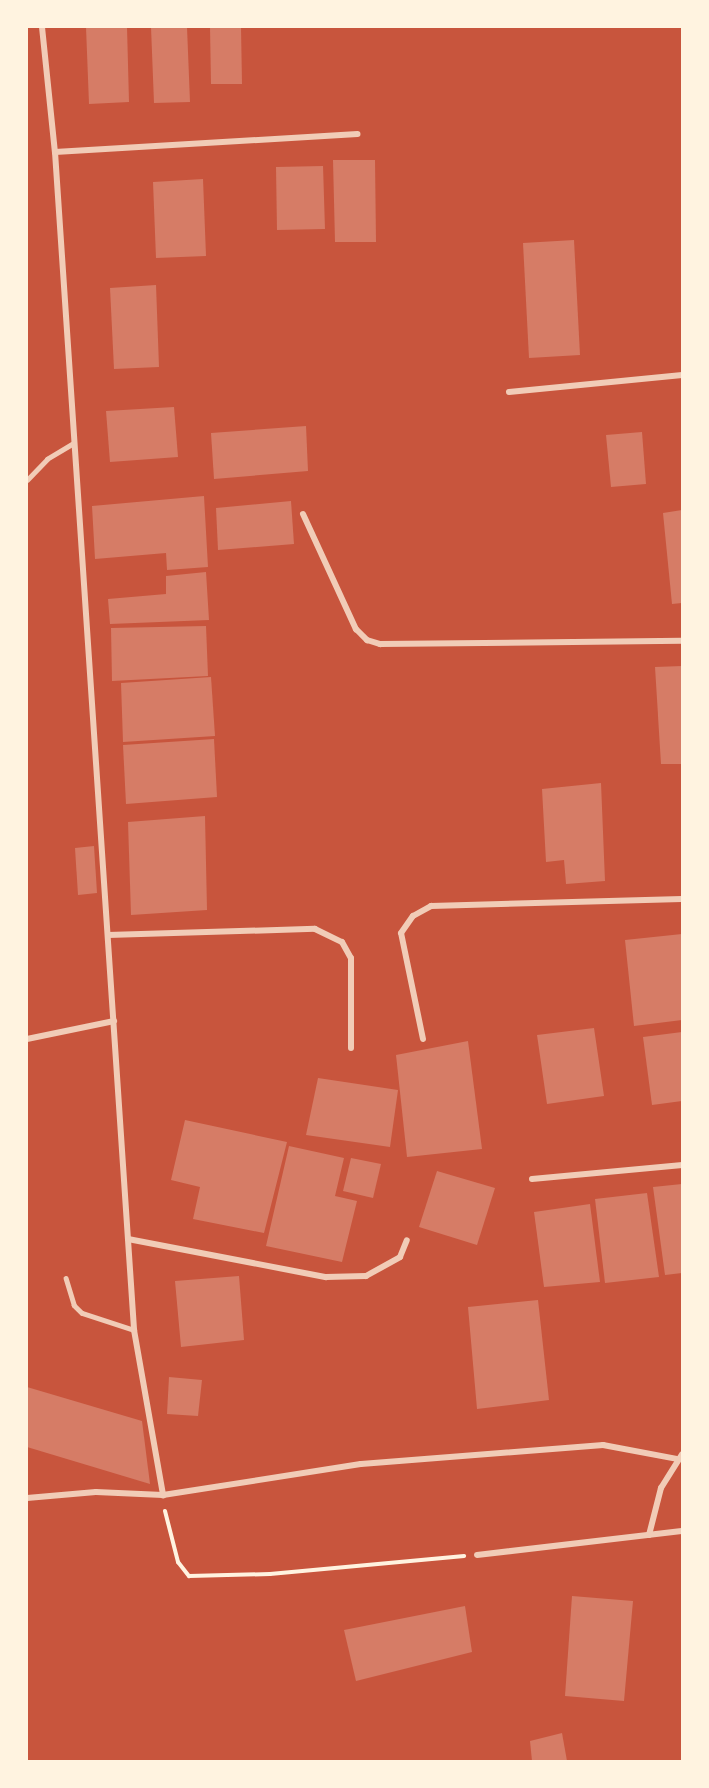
<!DOCTYPE html>
<html>
<head>
<meta charset="utf-8">
<style>
  body { margin:0 }
  #map { position:relative; width:709px; height:1788px; overflow:hidden; background:#c8553d; font-family:"Noto Sans",sans-serif }
  div>[style] { position:absolute }
  .building>* { inset:0; background:#d67c66 }
  .path>* { height:4px; margin:-2px; padding:0 2px; transform-origin:2px; border-radius:2px; background:#fff3e0 }
  .service>* { height:4.5px; margin:-2.25px; padding:0 2.25px; transform-origin:2.25px; border-radius:2.25px; background:#f1ccb7 }
  .minor>* { height:6px; margin:-3px; padding:0 3px; transform-origin:3px; border-radius:3px; background:#f1ccb7 }
  span { translate:-50% -50%; white-space:nowrap; text-align:center; line-height:1.15; -webkit-text-stroke:4.5px #fff3e0; paint-order:stroke }
  .frame { position:absolute; inset:0; border:28px solid #fff3e0; pointer-events:none }
</style>
</head>
<body>
<div id="map">
  <div class="building">
    <div style="clip-path:polygon(86px 27px,127px 27px,129px 102px,89px 104px)"></div>
    <div style="clip-path:polygon(151px 27px,187px 27px,190px 102px,154px 103px)"></div>
    <div style="clip-path:polygon(210px 27px,241px 27px,242px 84px,211px 84px)"></div>
    <div style="clip-path:polygon(333px 160px,375px 160px,376px 242px,335px 242px)"></div>
    <div style="clip-path:polygon(323px 166px,325px 229px,277px 230px,276px 167px)"></div>
    <div style="clip-path:polygon(203px 179px,206px 256px,156px 258px,153px 182px)"></div>
    <div style="clip-path:polygon(574px 240px,580px 355px,529px 358px,523px 243px)"></div>
    <div style="clip-path:polygon(156px 285px,159px 367px,114px 369px,110px 288px)"></div>
    <div style="clip-path:polygon(174px 407px,178px 457px,110px 462px,106px 411px)"></div>
    <div style="clip-path:polygon(306px 426px,308px 471px,214px 479px,211px 433px)"></div>
    <div style="clip-path:polygon(642px 432px,646px 484px,611px 487px,606px 435px)"></div>
    <div style="clip-path:polygon(204px 496px,208px 567px,167px 570px,166px 553px,95px 559px,92px 506px)"></div>
    <div style="clip-path:polygon(291px 501px,294px 544px,218px 550px,216px 508px)"></div>
    <div style="clip-path:polygon(682px 510px,682px 603px,672px 604px,663px 513px)"></div>
    <div style="clip-path:polygon(206px 572px,209px 620px,110px 624px,108px 599px,166px 594px,166px 576px)"></div>
    <div style="clip-path:polygon(206px 626px,208px 676px,112px 681px,111px 628px)"></div>
    <div style="clip-path:polygon(682px 666px,682px 764px,661px 764px,655px 667px)"></div>
    <div style="clip-path:polygon(211px 677px,215px 736px,123px 742px,121px 683px)"></div>
    <div style="clip-path:polygon(214px 739px,217px 797px,126px 804px,123px 745px)"></div>
    <div style="clip-path:polygon(601px 783px,605px 881px,566px 884px,564px 860px,546px 862px,542px 789px)"></div>
    <div style="clip-path:polygon(205px 816px,207px 910px,131px 915px,128px 822px)"></div>
    <div style="clip-path:polygon(94px 846px,97px 893px,78px 895px,75px 848px)"></div>
    <div style="clip-path:polygon(682px 934px,682px 1020px,634px 1026px,625px 940px)"></div>
    <div style="clip-path:polygon(594px 1028px,604px 1096px,547px 1104px,537px 1035px)"></div>
    <div style="clip-path:polygon(682px 1032px,682px 1101px,652px 1105px,643px 1037px)"></div>
    <div style="clip-path:polygon(468px 1041px,482px 1149px,407px 1157px,396px 1055px)"></div>
    <div style="clip-path:polygon(318px 1078px,398px 1090px,390px 1147px,306px 1135px)"></div>
    <div style="clip-path:polygon(185px 1120px,287px 1142px,264px 1233px,193px 1219px,200px 1187px,171px 1180px)"></div>
    <div style="clip-path:polygon(289px 1146px,344px 1158px,335px 1196px,357px 1201px,342px 1262px,266px 1246px)"></div>
    <div style="clip-path:polygon(351px 1158px,381px 1164px,373px 1198px,343px 1191px)"></div>
    <div style="clip-path:polygon(437px 1171px,495px 1188px,477px 1245px,419px 1227px)"></div>
    <div style="clip-path:polygon(682px 1184px,682px 1273px,665px 1275px,653px 1187px)"></div>
    <div style="clip-path:polygon(647px 1193px,659px 1277px,605px 1283px,595px 1199px)"></div>
    <div style="clip-path:polygon(590px 1204px,600px 1282px,544px 1287px,534px 1212px)"></div>
    <div style="clip-path:polygon(239px 1276px,244px 1340px,181px 1347px,175px 1281px)"></div>
    <div style="clip-path:polygon(538px 1300px,549px 1400px,477px 1409px,468px 1307px)"></div>
    <div style="clip-path:polygon(169px 1377px,202px 1380px,198px 1416px,167px 1414px)"></div>
    <div style="clip-path:polygon(27px 1387px,142px 1421px,150px 1484px,27px 1447px)"></div>
    <div style="clip-path:polygon(572px 1596px,633px 1601px,624px 1701px,565px 1696px)"></div>
    <div style="clip-path:polygon(465px 1606px,472px 1652px,356px 1681px,344px 1630px)"></div>
    <div style="clip-path:polygon(562px 1733px,567px 1761px,532px 1761px,530px 1741px)"></div>
  </div>
  <div class="path">
    <div style="left:165px;top:1511px;width:53px;rotate:75.7deg"></div>
    <div style="left:178px;top:1562px;width:18px;rotate:52deg"></div>
    <div style="left:189px;top:1576px;width:81px;rotate:-1.4deg"></div>
    <div style="left:270px;top:1574px;width:195px;rotate:-5.3deg"></div>
  </div>
  <div class="service">
    <div style="left:27px;top:480px;width:29px;rotate:-46deg"></div>
    <div style="left:47px;top:459px;width:31px;rotate:-31deg"></div>
    <div style="left:66px;top:1278px;width:28px;rotate:73deg"></div>
    <div style="left:74px;top:1305px;width:11px;rotate:45deg"></div>
    <div style="left:82px;top:1313px;width:55px;rotate:18.1deg"></div>
  </div>
  <div class="minor">
    <div style="left:42px;top:27px;width:126px;rotate:84.1deg"></div>
    <div style="left:55px;top:152px;width:1181px;rotate:86.16deg"></div>
    <div style="left:134px;top:1330px;width:168px;rotate:80deg"></div>
    <div style="left:55px;top:152px;width:303px;rotate:-3.4deg"></div>
    <div style="left:509px;top:392px;width:174px;rotate:-5.6deg"></div>
    <div style="left:303px;top:514px;width:127px;rotate:65.3deg"></div>
    <div style="left:356px;top:629px;width:16px;rotate:45deg"></div>
    <div style="left:367px;top:640px;width:14px;rotate:17deg"></div>
    <div style="left:380px;top:644px;width:302px;rotate:-0.6deg"></div>
    <div style="left:108px;top:935px;width:207px;rotate:-1.7deg"></div>
    <div style="left:315px;top:929px;width:30px;rotate:26deg"></div>
    <div style="left:342px;top:942px;width:18px;rotate:61deg"></div>
    <div style="left:351px;top:958px;width:90px;rotate:90deg"></div>
    <div style="left:27px;top:1039px;width:89px;rotate:-11.7deg"></div>
    <div style="left:423px;top:1039px;width:108px;rotate:-101.7deg"></div>
    <div style="left:401px;top:933px;width:21px;rotate:-55deg"></div>
    <div style="left:413px;top:916px;width:21px;rotate:-29deg"></div>
    <div style="left:431px;top:906px;width:251px;rotate:-1.6deg"></div>
    <div style="left:532px;top:1179px;width:151px;rotate:-5.3deg"></div>
    <div style="left:128px;top:1239px;width:202px;rotate:10.9deg"></div>
    <div style="left:326px;top:1277px;width:40px;rotate:-1.4deg"></div>
    <div style="left:366px;top:1276px;width:39px;rotate:-29deg"></div>
    <div style="left:400px;top:1257px;width:18px;rotate:-68deg"></div>
    <div style="left:27px;top:1498px;width:69px;rotate:-5deg"></div>
    <div style="left:96px;top:1492px;width:67px;rotate:2.6deg"></div>
    <div style="left:163px;top:1495px;width:200px;rotate:-8.9deg"></div>
    <div style="left:361px;top:1464px;width:243px;rotate:-4.5deg"></div>
    <div style="left:603px;top:1445px;width:75px;rotate:10.7deg"></div>
    <div style="left:649px;top:1535px;width:49px;rotate:-75.7deg"></div>
    <div style="left:661px;top:1488px;width:40px;rotate:-58deg"></div>
    <div style="left:477px;top:1555px;width:206px;rotate:-6.7deg"></div>
  </div>
  <div class="frame"></div>
</div>
</body>
</html>
